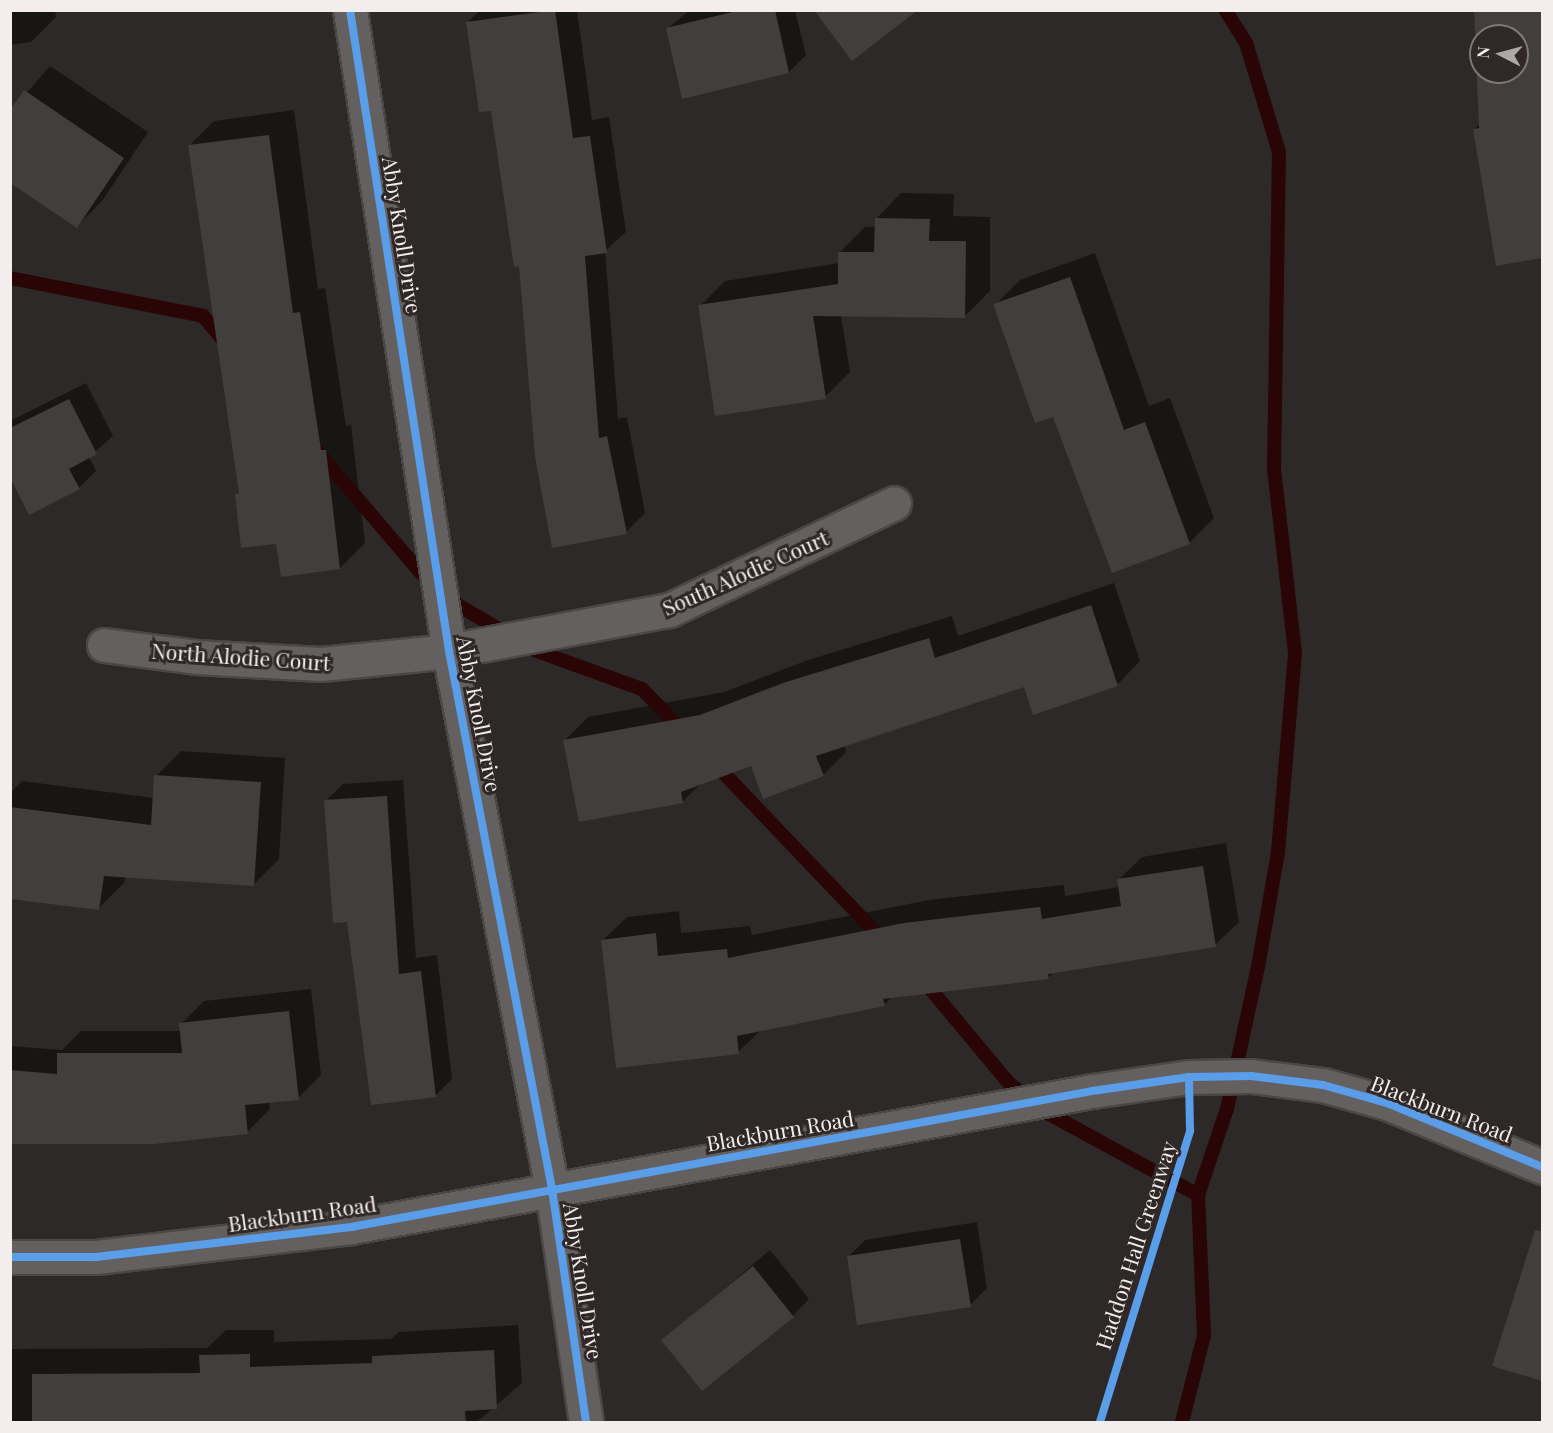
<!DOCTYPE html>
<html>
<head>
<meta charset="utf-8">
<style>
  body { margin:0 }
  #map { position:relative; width:1553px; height:1433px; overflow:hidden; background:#2e2929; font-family:"Playfair Display",serif }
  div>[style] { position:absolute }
  .shadow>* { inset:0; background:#0007 }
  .stream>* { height:14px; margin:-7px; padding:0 7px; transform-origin:7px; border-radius:7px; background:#2a0505 }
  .building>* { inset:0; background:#423e3e }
  .roads { filter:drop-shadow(2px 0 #4a4747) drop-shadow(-2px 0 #4a4747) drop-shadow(0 2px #4a4747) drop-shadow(0 -2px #4a4747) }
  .minor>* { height:33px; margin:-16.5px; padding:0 16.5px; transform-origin:16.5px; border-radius:16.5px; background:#646060 }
  .cycleway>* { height:8px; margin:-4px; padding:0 4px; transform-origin:4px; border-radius:4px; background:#5a9eea }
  span { translate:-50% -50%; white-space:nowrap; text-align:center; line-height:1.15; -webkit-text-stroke:6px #302827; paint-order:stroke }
  .street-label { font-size:21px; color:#f3eeed }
  .frame { position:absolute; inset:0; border:12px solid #f3eeed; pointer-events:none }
  .north { position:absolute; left:1469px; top:24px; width:60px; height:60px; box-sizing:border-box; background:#302827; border:2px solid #7e7776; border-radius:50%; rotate:276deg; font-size:16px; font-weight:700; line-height:24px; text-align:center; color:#f3eeed }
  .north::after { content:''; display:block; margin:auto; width:21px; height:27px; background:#aea9a8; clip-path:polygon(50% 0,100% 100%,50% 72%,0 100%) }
</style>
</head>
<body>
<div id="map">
  <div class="shadow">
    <div style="clip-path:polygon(10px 10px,55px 10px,56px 17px,31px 42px,10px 45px)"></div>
    <div style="clip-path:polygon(480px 10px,577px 10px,592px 120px,609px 117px,626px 232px,605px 251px,618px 419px,627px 417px,645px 513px,626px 532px,521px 264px,492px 109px,468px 22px)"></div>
    <div style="clip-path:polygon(690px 10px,795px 10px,806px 55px,789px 72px,667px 29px)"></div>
    <div style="clip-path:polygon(evenodd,1476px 10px,1542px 10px,1542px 257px,1497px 265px,1474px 129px,1480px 124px,1476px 10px,1481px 36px,1517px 36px,1517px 72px,1481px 72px,1481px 36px)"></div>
    <div style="clip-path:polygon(50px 66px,148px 132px,102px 201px,77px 226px,10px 112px)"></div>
    <div style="clip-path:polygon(294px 110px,318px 289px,325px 288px,346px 426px,351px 425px,365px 543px,340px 568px,278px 542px,236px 494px,241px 490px,189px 146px,214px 121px)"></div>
    <div style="clip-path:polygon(901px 193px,954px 194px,953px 216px,990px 217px,990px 291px,965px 316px,841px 315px,850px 372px,825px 397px,700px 306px,725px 281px,839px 263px,840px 252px,865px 227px,876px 227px,876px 219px)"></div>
    <div style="clip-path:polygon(1095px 253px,1149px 406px,1170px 398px,1214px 518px,1189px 543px,995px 305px,1020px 280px)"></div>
    <div style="clip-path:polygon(86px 383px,113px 436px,89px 457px,96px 471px,79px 488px,10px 474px,10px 421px)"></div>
    <div style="clip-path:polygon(1114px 583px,1140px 661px,1117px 685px,1025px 685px,844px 745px,846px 752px,823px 775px,752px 764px,702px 783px,682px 802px,565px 740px,588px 717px,724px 692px,808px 660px,952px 616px,958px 636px)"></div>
    <div style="clip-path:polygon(181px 751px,285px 758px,279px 859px,254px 884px,125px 876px,124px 883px,99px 908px,10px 897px,10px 793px,22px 781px,154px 798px,156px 776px)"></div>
    <div style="clip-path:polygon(403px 780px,416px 958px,437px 955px,452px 1079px,435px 1096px,348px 920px,326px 801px,343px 784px)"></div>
    <div style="clip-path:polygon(1226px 843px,1239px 922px,1215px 945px,1055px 971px,1048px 978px,892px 997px,884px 1005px,761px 1030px,738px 1052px,603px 940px,627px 917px,679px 911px,681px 933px,750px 926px,752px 935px,929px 900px,1064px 885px,1065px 896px,1119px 887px,1118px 880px,1142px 857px)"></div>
    <div style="clip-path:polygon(311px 989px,321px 1075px,298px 1098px,269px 1101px,270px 1109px,247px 1132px,10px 1141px,10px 1046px,62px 1050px,81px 1031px,181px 1031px,181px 1024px,204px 1001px)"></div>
    <div style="clip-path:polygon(977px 1222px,987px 1288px,970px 1305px,848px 1257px,865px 1240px)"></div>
    <div style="clip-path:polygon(770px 1250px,809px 1299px,793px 1316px,663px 1341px)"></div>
    <div style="clip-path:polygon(1542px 1262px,1542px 1380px,1494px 1365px,1518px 1286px)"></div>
    <div style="clip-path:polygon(518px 1325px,522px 1383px,477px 1422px,10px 1422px,10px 1349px,207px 1348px,226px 1330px,274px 1330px,274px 1342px,391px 1339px,399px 1332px)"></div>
  </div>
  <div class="stream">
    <div style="left:10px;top:278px;width:197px;rotate:11.1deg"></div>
    <div style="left:203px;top:316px;width:35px;rotate:50deg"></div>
    <div style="left:316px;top:450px;width:162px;rotate:49.5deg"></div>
    <div style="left:421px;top:573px;width:49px;rotate:40.9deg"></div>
    <div style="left:458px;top:605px;width:88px;rotate:30.6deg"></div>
    <div style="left:534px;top:650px;width:115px;rotate:19.9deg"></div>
    <div style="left:642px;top:689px;width:62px;rotate:45.7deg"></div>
    <div style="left:713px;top:762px;width:248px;rotate:46.3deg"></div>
    <div style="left:923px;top:980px;width:133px;rotate:50.2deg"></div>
    <div style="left:1008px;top:1082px;width:44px;rotate:39.5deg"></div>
    <div style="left:1042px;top:1110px;width:178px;rotate:28.6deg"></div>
    <div style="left:1182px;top:1422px;width:89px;rotate:-75.7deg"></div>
    <div style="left:1204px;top:1336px;width:141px;rotate:-92.4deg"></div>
    <div style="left:1198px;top:1195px;width:91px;rotate:-71.4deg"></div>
    <div style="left:1227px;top:1109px;width:145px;rotate:-77.7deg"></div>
    <div style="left:1258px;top:967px;width:117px;rotate:-80.1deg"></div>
    <div style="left:1278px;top:852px;width:200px;rotate:-85.1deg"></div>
    <div style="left:1295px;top:653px;width:185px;rotate:-96.5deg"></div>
    <div style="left:1274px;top:469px;width:317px;rotate:-89.1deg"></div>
    <div style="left:1279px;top:152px;width:114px;rotate:-106.8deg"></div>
    <div style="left:1246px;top:43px;width:39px;rotate:-122deg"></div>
  </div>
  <div class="building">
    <div style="clip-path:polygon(555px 10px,573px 138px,590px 136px,607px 253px,585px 256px,599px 438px,607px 436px,627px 534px,552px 548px,535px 457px,519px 266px,514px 267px,491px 111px,479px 112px,466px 22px)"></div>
    <div style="clip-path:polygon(741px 10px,775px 10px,789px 73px,682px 99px,666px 28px)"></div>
    <div style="clip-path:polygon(814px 10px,918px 10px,852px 61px)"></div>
    <div style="clip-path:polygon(evenodd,1474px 10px,1542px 10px,1542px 258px,1496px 266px,1473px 129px,1479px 128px,1474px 10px,1481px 36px,1517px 36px,1517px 72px,1481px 72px,1481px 36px)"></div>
    <div style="clip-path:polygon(24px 90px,124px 158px,77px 228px,10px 183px,10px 110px)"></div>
    <div style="clip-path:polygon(269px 135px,293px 313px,300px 312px,321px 450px,326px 450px,340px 569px,281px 577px,276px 544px,241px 548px,235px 494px,239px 493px,188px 145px)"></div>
    <div style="clip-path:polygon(875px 218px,930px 219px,929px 241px,966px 241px,965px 318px,813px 316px,826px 399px,715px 416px,698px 305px,838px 284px,838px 252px,874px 252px)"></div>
    <div style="clip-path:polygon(1070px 277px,1124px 430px,1145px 422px,1190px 544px,1112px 573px,1053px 417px,1035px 423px,993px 304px)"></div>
    <div style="clip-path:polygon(69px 399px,97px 454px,69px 469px,80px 489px,29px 515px,10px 477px,10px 428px)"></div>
    <div style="clip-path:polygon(1091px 605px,1118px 686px,1033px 715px,1024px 687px,816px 756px,824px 776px,763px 799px,751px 766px,681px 792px,683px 803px,579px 822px,563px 740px,700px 715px,783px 683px,929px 638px,935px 658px)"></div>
    <div style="clip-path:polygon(154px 775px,261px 782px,254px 886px,104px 876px,99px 910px,10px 899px,10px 807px,151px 825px)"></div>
    <div style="clip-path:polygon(387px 796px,399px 974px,421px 971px,436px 1097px,371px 1105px,347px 922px,333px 923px,324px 800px)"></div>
    <div style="clip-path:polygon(1203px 866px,1216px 947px,1048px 974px,1049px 979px,883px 999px,885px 1006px,737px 1036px,739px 1054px,616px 1068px,601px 940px,656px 933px,658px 956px,727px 949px,728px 958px,904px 923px,1040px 907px,1042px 919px,1121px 906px,1117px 879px)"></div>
    <div style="clip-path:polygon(289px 1011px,299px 1100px,245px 1105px,248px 1134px,154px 1144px,10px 1144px,10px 1070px,57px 1074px,57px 1053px,182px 1053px,179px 1023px)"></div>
    <div style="clip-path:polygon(1535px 1230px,1542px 1231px,1542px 1381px,1492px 1366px)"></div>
    <div style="clip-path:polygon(960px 1239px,971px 1307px,857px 1325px,847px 1256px)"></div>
    <div style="clip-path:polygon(753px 1266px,794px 1317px,702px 1391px,661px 1340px)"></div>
    <div style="clip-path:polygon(494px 1350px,497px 1409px,465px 1411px,466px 1422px,32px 1422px,32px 1374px,200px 1373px,199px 1355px,250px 1354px,250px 1367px,372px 1363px,372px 1356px)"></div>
  </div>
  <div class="roads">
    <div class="minor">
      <div style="left:350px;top:10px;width:649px;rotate:81.22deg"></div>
      <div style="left:449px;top:651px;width:548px;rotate:79.16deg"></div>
      <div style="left:552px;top:1189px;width:235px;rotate:81.7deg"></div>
      <div style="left:104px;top:645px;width:93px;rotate:7.4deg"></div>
      <div style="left:196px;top:657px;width:125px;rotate:3.2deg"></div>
      <div style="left:321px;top:664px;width:129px;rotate:-5.8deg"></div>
      <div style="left:449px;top:651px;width:224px;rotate:-10.6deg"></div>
      <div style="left:669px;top:610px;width:249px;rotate:-25.4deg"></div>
      <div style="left:10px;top:1257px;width:86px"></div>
      <div style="left:96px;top:1257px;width:257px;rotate:-6.7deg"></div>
      <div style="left:351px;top:1227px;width:753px;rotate:-10.4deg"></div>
      <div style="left:1092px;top:1091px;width:98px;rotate:-8.2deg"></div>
      <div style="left:1189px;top:1077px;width:62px;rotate:-0.9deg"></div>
      <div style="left:1251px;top:1076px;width:73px;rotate:7.1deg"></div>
      <div style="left:1323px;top:1085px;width:66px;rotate:15.7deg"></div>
      <div style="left:1387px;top:1103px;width:168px;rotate:22.4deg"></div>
    </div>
  </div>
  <div class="cycleway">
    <div style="left:350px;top:10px;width:649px;rotate:81.22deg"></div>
    <div style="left:449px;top:651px;width:548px;rotate:79.16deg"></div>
    <div style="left:552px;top:1189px;width:235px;rotate:81.7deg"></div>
    <div style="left:10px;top:1257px;width:86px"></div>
    <div style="left:96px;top:1257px;width:257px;rotate:-6.7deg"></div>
    <div style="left:351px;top:1227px;width:753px;rotate:-10.4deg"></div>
    <div style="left:1092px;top:1091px;width:98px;rotate:-8.2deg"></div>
    <div style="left:1189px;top:1077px;width:62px;rotate:-0.9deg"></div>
    <div style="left:1251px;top:1076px;width:73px;rotate:7.1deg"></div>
    <div style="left:1323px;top:1085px;width:66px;rotate:15.7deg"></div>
    <div style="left:1387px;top:1103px;width:168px;rotate:22.4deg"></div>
    <div style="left:1100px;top:1422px;width:305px;rotate:-72.8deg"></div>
    <div style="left:1190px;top:1131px;width:54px;rotate:-91.1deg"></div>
  </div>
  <div class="street-label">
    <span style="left:403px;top:235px;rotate:81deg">Abby Knoll Drive</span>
    <span style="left:745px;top:572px;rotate:-24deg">South Alodie Court</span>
    <span style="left:241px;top:656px;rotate:4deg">North Alodie Court</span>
    <span style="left:480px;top:714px;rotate:79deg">Abby Knoll Drive</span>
    <span style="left:1442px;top:1108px;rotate:21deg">Blackburn Road</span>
    <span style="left:780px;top:1130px;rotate:-10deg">Blackburn Road</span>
    <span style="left:302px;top:1213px;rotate:-8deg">Blackburn Road</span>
    <span style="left:1135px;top:1245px;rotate:-72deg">Haddon Hall Greenway</span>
    <span style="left:584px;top:1281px;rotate:81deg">Abby Knoll Drive</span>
  </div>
  <div class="frame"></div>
  <div class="north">N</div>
</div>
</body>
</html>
